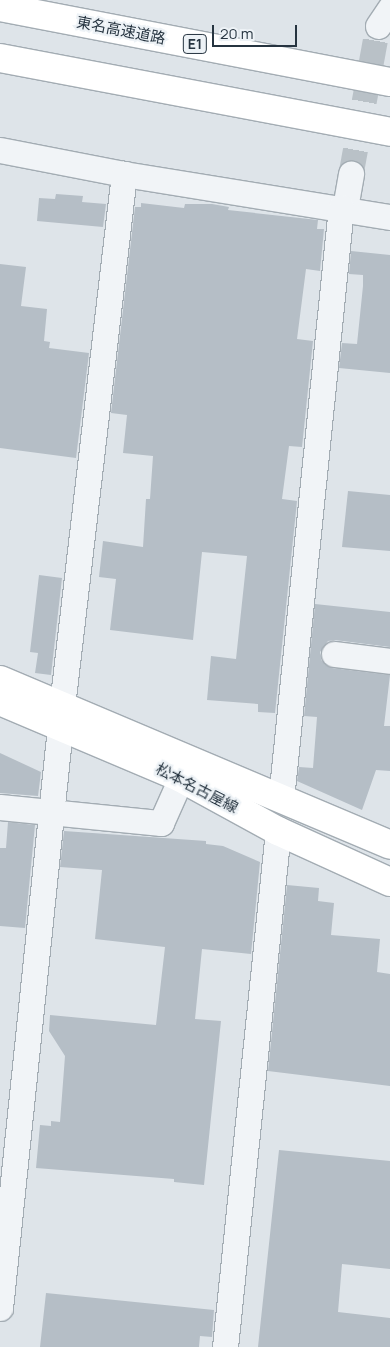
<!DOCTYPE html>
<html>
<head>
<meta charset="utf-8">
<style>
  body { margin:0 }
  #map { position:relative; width:390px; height:1347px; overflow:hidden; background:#dee4e9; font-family:Manrope,"Noto Sans JP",sans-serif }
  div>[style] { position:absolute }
  .building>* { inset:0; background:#b5bec6 }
  .minor-tunnel>* { height:25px; margin-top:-12.5px; transform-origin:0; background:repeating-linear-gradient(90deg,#b9c1c7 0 25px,transparent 0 37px) }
  .roads { filter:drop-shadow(1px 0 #a3acb3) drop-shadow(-1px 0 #a3acb3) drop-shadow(0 1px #a3acb3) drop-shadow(0 -1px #a3acb3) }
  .minor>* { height:25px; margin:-12.5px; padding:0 12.5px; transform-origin:12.5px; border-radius:12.5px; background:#f1f4f7 }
  .secondary>* { height:28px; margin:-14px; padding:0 14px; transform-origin:14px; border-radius:14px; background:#fff }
  .motorway>* { height:28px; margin:-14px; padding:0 14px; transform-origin:14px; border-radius:14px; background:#fff }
  span { translate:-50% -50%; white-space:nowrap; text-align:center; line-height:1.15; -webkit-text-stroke:4.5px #edf2f6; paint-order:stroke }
  .shield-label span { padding:1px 4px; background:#edf2f6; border:1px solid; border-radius:4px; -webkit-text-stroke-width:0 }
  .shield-label { font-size:14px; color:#263440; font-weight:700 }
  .street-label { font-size:15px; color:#263440 }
  .scale { position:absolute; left:212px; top:25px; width:85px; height:22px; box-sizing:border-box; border:2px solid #263440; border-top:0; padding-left:6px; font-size:15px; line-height:18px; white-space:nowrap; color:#263440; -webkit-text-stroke:4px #edf2f6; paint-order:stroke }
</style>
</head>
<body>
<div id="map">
  <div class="building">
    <div style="clip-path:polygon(56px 194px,83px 196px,82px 202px,106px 204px,103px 227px,37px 221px,39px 198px,55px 199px)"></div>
    <div style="clip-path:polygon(141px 203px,184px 208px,185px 204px,212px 204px,229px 207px,228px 210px,318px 220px,317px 229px,324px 229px,320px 271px,306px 269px,297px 339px,313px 341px,302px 447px,289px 446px,282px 499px,297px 501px,275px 713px,258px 712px,258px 704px,207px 700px,211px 656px,236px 659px,247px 556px,202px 552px,193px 640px,110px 630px,116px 579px,99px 577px,103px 541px,143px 547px,146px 499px,150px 499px,153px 456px,123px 453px,127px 415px,111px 413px,135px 207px,141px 207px)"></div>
    <div style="clip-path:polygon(351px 251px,390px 255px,390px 373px,339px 368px,342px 343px,357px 344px,363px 286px,363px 275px,349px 274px)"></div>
    <div style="clip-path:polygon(0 264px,26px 267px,21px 306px,47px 309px,44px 341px,50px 342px,49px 348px,89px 353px,76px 458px,0 448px)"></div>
    <div style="clip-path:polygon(348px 491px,390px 495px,390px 551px,342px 547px)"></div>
    <div style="clip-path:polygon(39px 575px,62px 578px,51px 675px,35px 673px,38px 653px,30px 652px)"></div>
    <div style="clip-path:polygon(315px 604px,390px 612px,390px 647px,335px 640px,328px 641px,320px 652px,321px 660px,332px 668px,390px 675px,384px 726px,390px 726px,390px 771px,376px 770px,362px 810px,297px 781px,299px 767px,313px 768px,317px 717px,304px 716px)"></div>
    <div style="clip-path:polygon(0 753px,41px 772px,38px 796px,0 793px)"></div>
    <div style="clip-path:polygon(8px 822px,35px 825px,25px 928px,0 926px,0 848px,6px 848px)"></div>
    <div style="clip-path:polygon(64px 831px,206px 841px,206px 844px,223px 846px,260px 862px,251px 954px,202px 949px,195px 1019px,221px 1021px,204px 1185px,174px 1182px,174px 1179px,36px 1168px,40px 1125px,51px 1126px,51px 1121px,60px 1122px,65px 1056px,49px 1031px,50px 1015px,156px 1025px,165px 947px,95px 939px,102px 870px,60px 867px)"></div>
    <div style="clip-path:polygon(287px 885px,319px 888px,318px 901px,334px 903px,331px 935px,380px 939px,377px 972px,390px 974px,390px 1086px,268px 1071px)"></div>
    <div style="clip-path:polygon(279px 1150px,390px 1161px,390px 1269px,342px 1264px,338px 1312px,390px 1318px,390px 1347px,258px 1347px)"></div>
    <div style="clip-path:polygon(46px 1293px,214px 1310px,212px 1337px,200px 1336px,199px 1347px,40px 1347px)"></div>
  </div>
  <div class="minor-tunnel">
    <div style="left:351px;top:174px;width:150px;rotate:-79.7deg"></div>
  </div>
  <div class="roads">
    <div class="minor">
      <div style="left:378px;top:26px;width:22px;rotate:-56deg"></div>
      <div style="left:0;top:150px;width:126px;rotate:11deg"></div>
      <div style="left:124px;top:174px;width:269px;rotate:9.2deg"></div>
      <div style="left:345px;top:208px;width:35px;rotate:-80deg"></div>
      <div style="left:334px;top:654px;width:56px;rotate:7.1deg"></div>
      <div style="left:62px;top:706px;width:536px;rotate:-83.35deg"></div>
      <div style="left:281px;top:799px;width:595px;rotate:-84.21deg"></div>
      <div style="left:0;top:807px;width:162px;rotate:5.7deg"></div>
      <div style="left:161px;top:823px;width:49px;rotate:-66deg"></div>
      <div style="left:0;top:1308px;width:584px;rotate:-84.1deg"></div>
      <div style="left:225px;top:1347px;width:519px;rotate:-84.14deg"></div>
    </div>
    <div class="secondary">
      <div style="left:0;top:680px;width:423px;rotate:22.9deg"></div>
      <div style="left:0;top:701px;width:197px;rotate:23deg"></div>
      <div style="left:181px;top:778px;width:111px;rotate:28.7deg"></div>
      <div style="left:278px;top:831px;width:123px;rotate:24.5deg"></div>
    </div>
    <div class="motorway">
      <div style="left:0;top:7px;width:397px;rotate:10.9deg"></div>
      <div style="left:0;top:58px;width:397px;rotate:10.7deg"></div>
    </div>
  </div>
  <div class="shield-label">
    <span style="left:195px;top:44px">E1</span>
  </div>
  <div class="street-label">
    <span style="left:121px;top:30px;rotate:11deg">東名高速道路</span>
    <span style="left:197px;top:788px;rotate:27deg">松本名古屋線</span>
  </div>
  <div class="scale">20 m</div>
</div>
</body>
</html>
